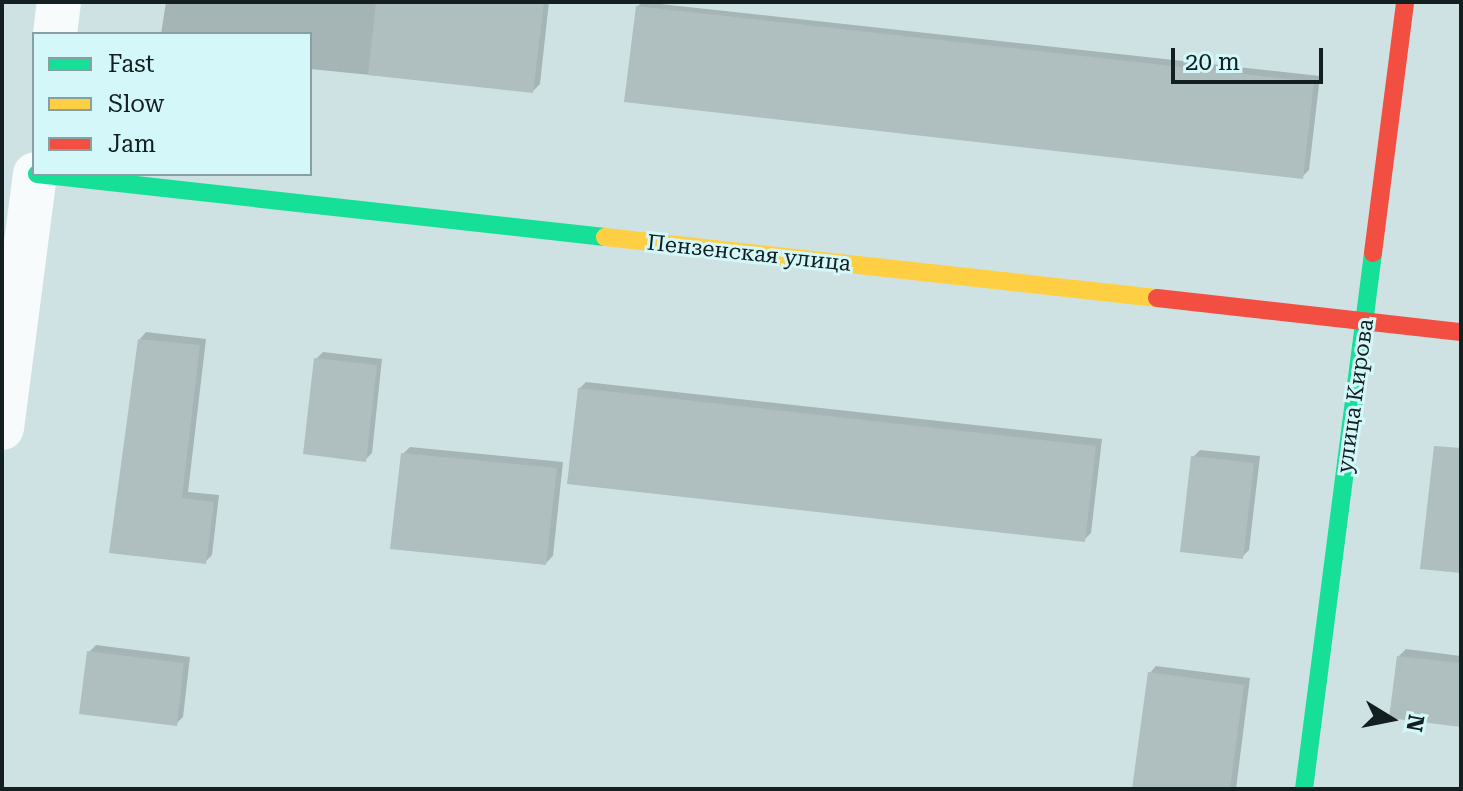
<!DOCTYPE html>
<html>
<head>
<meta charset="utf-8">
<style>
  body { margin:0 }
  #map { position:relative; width:1463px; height:791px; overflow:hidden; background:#cfe2e3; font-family:"Roboto Serif",serif }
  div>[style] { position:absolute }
  .shadow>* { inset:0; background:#0003 }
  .building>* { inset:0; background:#afbebf }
  .street>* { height:44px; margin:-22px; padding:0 22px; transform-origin:22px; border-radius:22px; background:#f8fbfb }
  .fast>* { height:18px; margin:-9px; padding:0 9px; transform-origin:9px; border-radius:9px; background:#16e098 }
  .slow>* { height:18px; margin:-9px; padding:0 9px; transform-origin:9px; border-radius:9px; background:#ffcf43 }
  .jam>* { height:18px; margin:-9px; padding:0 9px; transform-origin:9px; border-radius:9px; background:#f24e42 }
  span { translate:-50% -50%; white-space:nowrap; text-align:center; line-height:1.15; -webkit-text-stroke:6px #d4f7f9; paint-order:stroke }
  .street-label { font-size:22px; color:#131f20 }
  .frame { position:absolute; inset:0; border:4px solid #131f20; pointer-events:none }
  .legend { position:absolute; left:32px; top:32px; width:280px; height:144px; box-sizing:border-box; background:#d4f7f9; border:2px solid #87a1a2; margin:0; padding:10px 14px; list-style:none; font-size:24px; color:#131f20 }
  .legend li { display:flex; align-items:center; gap:16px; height:40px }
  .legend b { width:40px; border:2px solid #87a1a2 }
  .north { position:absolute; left:1351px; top:679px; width:80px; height:80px; -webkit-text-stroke:6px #d4f7f9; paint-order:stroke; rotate:100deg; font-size:22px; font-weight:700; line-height:32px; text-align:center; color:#131f20 }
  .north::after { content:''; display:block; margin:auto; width:28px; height:36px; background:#131f20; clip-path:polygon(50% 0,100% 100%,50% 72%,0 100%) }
  .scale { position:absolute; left:1171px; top:48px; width:152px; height:36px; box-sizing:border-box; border:4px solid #131f20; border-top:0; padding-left:10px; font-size:24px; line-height:28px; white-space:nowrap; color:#131f20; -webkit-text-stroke:6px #d4f7f9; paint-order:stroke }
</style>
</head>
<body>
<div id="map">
  <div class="shadow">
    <div style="clip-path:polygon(166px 2px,549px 2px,540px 84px,533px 91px,310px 69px,310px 34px,161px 34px)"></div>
    <div style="clip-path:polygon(642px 2px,1320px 76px,1309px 170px,1302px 177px,637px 7px)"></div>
    <div style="clip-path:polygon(146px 332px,206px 339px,188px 492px,219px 495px,212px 555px,205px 562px,111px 551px,140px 339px)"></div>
    <div style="clip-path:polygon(323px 352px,382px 359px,372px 453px,365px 460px,316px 359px)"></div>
    <div style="clip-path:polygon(586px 382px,1102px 439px,1091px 533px,1084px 540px,579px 389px)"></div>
    <div style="clip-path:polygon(410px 447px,563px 462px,553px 556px,546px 563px,403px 454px)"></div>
    <div style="clip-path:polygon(1200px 450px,1260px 456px,1249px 550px,1242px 557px,1193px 457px)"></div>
    <div style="clip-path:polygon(96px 645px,190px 657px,183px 717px,176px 724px,89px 652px)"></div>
    <div style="clip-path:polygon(1406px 649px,1461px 656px,1461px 725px,1399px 656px)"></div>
    <div style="clip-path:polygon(1156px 666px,1250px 678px,1236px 789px,1135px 789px,1150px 673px)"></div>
  </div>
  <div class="building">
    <div style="clip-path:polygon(376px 2px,544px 2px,533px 93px,368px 75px)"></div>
    <div style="clip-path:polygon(636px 6px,1314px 82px,1303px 179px,624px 102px)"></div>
    <div style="clip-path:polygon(138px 339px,200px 345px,182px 498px,214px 502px,206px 564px,109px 553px)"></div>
    <div style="clip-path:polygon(314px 358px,377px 365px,366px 462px,303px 454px)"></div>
    <div style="clip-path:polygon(578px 388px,1096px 446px,1085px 542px,567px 484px)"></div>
    <div style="clip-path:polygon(1434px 446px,1461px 448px,1461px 573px,1420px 569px)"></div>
    <div style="clip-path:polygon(401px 453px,557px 468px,546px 565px,390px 549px)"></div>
    <div style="clip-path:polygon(1191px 456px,1254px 463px,1243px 559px,1180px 552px)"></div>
    <div style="clip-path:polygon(87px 651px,184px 663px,177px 726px,79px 714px)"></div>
    <div style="clip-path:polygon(1397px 656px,1461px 663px,1461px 727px,1389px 718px)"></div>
    <div style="clip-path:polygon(1148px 672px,1244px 685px,1230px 789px,1132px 789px)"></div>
  </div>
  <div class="street">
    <div style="left:55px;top:34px;width:32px;rotate:-83deg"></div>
    <div style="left:2px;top:428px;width:256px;rotate:-82.6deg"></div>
  </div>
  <div class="fast">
    <div style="left:37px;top:174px;width:571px;rotate:6.33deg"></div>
    <div style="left:1304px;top:789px;width:540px;rotate:-82.66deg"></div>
  </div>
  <div class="slow">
    <div style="left:605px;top:237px;width:555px;rotate:6.31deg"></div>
  </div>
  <div class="jam">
    <div style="left:1373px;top:253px;width:253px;rotate:-82.7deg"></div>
    <div style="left:1157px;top:298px;width:306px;rotate:6.4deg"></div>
  </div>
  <div class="street-label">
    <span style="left:749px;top:253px;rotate:6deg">Пензенская улица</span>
    <span style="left:1355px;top:396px;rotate:-82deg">улица Кирова</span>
  </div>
  <div class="frame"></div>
  <ul class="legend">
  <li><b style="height:10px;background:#16e098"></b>Fast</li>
  <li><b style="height:10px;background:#ffcf43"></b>Slow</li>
  <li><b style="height:10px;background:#f24e42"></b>Jam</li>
  </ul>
  <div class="north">N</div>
  <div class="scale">20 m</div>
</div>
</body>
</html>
